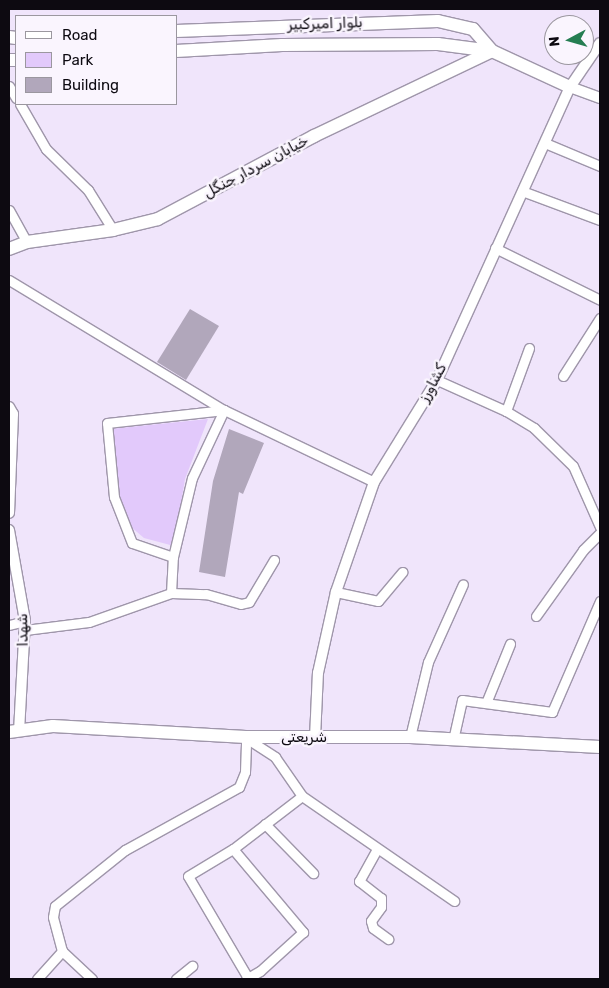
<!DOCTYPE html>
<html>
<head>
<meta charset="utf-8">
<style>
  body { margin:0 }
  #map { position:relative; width:609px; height:988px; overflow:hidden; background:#f0e5fb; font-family:Rubik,"Noto Naskh Arabic",sans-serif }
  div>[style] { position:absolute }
  .green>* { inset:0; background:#e2c9fb }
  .building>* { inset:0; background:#b1a7bb }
  .roads { filter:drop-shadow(1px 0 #9f96aa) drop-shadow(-1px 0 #9f96aa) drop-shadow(0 1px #9f96aa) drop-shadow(0 -1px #9f96aa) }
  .minor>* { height:9px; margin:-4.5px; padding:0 4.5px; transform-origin:4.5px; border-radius:4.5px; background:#fff }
  .tertiary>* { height:10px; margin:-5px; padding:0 5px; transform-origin:5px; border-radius:5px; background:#fff }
  .secondary>* { height:12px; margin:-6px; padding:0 6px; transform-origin:6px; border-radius:6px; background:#fff }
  span { translate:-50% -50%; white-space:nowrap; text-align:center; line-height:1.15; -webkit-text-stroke:5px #faf5fe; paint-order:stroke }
  .street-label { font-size:15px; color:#0d0a11 }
  .frame { position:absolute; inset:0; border:10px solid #0d0a11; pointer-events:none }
  .legend { position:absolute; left:15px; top:15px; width:162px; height:90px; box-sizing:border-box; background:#faf5fe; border:1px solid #9b979f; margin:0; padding:6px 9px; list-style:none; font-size:15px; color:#0d0a11 }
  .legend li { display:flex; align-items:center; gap:10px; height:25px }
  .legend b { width:25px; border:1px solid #9b979f }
  .north { position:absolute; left:544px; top:15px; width:50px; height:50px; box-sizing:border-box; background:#faf5fe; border:1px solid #9b979f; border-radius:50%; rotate:264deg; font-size:14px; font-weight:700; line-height:20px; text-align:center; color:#0d0a11 }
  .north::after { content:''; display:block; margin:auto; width:18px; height:22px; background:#257d52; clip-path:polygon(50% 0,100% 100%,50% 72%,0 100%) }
</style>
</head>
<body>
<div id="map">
  <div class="green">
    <div style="clip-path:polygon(208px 419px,185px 479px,174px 546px,144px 538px,130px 526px,121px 506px,115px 486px,110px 429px)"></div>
  </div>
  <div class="building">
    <div style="clip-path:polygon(190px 309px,219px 326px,186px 380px,157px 362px)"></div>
    <div style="clip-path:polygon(229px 429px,264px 443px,243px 494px,239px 492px,225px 577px,199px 572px,213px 481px)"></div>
  </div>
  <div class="roads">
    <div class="minor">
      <div style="left:9px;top:86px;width:14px;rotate:60deg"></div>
      <div style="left:20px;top:104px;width:52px;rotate:60deg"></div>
      <div style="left:46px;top:149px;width:59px;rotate:44.3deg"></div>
      <div style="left:88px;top:190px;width:47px;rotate:58deg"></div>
      <div style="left:545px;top:143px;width:60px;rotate:22.7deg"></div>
      <div style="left:522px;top:191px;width:83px;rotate:20.4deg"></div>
      <div style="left:9px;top:210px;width:37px;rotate:61deg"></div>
      <div style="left:495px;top:248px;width:117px;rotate:26.3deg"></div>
      <div style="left:9px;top:280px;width:251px;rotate:31.2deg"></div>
      <div style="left:224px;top:410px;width:166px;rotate:25.6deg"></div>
      <div style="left:563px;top:376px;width:69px;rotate:-57.5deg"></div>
      <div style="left:437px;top:380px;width:76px;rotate:24.2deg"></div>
      <div style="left:506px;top:411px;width:33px;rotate:31deg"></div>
      <div style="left:534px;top:428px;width:54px;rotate:44.3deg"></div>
      <div style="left:573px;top:466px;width:67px;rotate:66.1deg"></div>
      <div style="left:506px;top:411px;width:67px;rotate:-69.9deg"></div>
      <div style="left:173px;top:557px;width:43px;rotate:-161.1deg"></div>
      <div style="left:132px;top:543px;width:49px;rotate:-111.4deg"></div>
      <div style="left:114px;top:497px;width:74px;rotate:-95.4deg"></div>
      <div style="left:107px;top:423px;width:118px;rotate:-6.3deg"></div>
      <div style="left:336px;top:592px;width:43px;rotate:12.1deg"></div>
      <div style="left:378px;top:601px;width:38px;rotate:-50deg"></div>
      <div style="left:171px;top:593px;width:36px;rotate:-87deg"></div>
      <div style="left:173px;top:557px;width:81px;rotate:-76.5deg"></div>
      <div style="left:192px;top:478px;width:75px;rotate:-64.8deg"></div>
      <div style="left:536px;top:616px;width:81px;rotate:-54.5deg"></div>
      <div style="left:583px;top:550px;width:24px;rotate:-45deg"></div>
      <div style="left:9px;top:625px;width:16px;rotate:-14deg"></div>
      <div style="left:25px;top:630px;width:64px;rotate:-7.1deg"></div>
      <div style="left:89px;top:622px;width:87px;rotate:-19.5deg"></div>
      <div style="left:171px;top:593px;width:35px;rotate:2deg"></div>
      <div style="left:206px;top:594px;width:36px;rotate:16deg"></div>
      <div style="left:241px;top:604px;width:8px;rotate:-14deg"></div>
      <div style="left:249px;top:602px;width:49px;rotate:-59.2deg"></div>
      <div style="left:486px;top:703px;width:64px;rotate:-67.9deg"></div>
      <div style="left:410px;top:737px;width:77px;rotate:-76.5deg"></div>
      <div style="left:428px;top:662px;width:85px;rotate:-65.8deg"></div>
      <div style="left:246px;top:738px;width:35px;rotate:33deg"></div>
      <div style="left:275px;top:757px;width:47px;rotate:55.3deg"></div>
      <div style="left:302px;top:796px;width:185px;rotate:34.6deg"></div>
      <div style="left:453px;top:740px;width:41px;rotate:-77.3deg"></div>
      <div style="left:462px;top:700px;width:91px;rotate:7.6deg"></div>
      <div style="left:552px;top:712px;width:121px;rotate:-66.6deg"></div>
      <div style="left:265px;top:824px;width:69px;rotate:45.6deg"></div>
      <div style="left:233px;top:849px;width:109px;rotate:49.9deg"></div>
      <div style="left:303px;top:932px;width:58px;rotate:137.8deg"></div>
      <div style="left:260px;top:971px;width:16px;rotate:150deg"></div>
      <div style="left:377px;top:849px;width:37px;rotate:119deg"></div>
      <div style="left:359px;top:881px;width:28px;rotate:38deg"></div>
      <div style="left:381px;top:898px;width:9px;rotate:90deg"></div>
      <div style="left:381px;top:907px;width:17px;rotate:126deg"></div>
      <div style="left:371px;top:921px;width:7px;rotate:74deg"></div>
      <div style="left:373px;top:928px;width:19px;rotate:36deg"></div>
      <div style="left:248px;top:978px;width:118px;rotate:-120.5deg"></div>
      <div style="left:188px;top:876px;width:52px;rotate:-31deg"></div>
      <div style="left:233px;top:849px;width:87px;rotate:-37.5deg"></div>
      <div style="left:37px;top:979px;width:38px;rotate:-48deg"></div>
      <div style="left:92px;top:979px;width:41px;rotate:-137deg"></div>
      <div style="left:62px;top:951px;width:35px;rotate:-105deg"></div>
      <div style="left:53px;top:917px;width:11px;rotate:-80deg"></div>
      <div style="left:55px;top:906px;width:90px;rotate:-38.7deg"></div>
      <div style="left:125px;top:850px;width:130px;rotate:-28.9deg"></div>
      <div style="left:239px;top:787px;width:16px;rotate:-68deg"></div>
      <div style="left:245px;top:772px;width:35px;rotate:-88deg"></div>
      <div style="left:176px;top:979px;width:21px;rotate:-39deg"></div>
    </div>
    <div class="tertiary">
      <div style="left:570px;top:87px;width:32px;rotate:20deg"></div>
      <div style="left:9px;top:407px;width:8px;rotate:60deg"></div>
      <div style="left:13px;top:414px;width:99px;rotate:92.3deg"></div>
      <div style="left:9px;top:530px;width:92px;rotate:80deg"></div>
      <div style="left:25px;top:621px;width:110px;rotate:93.1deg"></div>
      <div style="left:315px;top:738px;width:65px;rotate:-87.4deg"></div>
      <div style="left:318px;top:673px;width:83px;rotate:-77.5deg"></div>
      <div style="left:336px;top:592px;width:116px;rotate:-70.9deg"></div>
      <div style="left:374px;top:482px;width:120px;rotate:-58.3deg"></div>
      <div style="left:437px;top:380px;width:322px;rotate:-65.6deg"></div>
      <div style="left:570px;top:87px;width:53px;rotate:-55.7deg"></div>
    </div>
    <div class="secondary">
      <div style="left:176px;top:31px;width:262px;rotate:-2.2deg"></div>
      <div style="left:438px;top:21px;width:36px;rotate:13deg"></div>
      <div style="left:473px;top:29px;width:29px;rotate:49deg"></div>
      <div style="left:9px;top:37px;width:7px;rotate:8deg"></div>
      <div style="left:176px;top:51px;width:106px;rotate:-3.2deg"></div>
      <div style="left:282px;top:45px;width:156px;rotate:-0.4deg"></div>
      <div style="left:438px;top:44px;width:54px;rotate:7.4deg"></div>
      <div style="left:492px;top:51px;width:86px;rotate:24.8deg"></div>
      <div style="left:9px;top:60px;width:7px"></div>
      <div style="left:9px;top:249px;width:19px;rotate:-21deg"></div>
      <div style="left:27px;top:242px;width:87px;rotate:-7.9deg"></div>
      <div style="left:113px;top:230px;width:46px;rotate:-13.7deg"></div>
      <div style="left:158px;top:219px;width:177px;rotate:-28deg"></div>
      <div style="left:314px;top:136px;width:197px;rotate:-25.5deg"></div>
      <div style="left:9px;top:732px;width:44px;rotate:-7.8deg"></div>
      <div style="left:53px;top:726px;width:193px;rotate:3.3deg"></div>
      <div style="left:246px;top:737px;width:164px"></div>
      <div style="left:410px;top:737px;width:190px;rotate:3deg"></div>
    </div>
  </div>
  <div class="street-label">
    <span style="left:325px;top:24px;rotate:-2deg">بلوار امیرکبیر</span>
    <span style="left:256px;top:167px;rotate:-28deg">خیابان سردار جنگل</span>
    <span style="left:433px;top:383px;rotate:-62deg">کشاورز</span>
    <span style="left:23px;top:630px;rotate:-91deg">شهدا</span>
    <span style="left:304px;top:738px">شریعتی</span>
  </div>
  <div class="frame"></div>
  <ul class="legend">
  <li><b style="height:6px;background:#fff"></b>Road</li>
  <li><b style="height:14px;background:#e2c9fb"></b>Park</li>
  <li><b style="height:14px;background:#b1a7bb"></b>Building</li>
  </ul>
  <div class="north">N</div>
</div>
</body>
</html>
